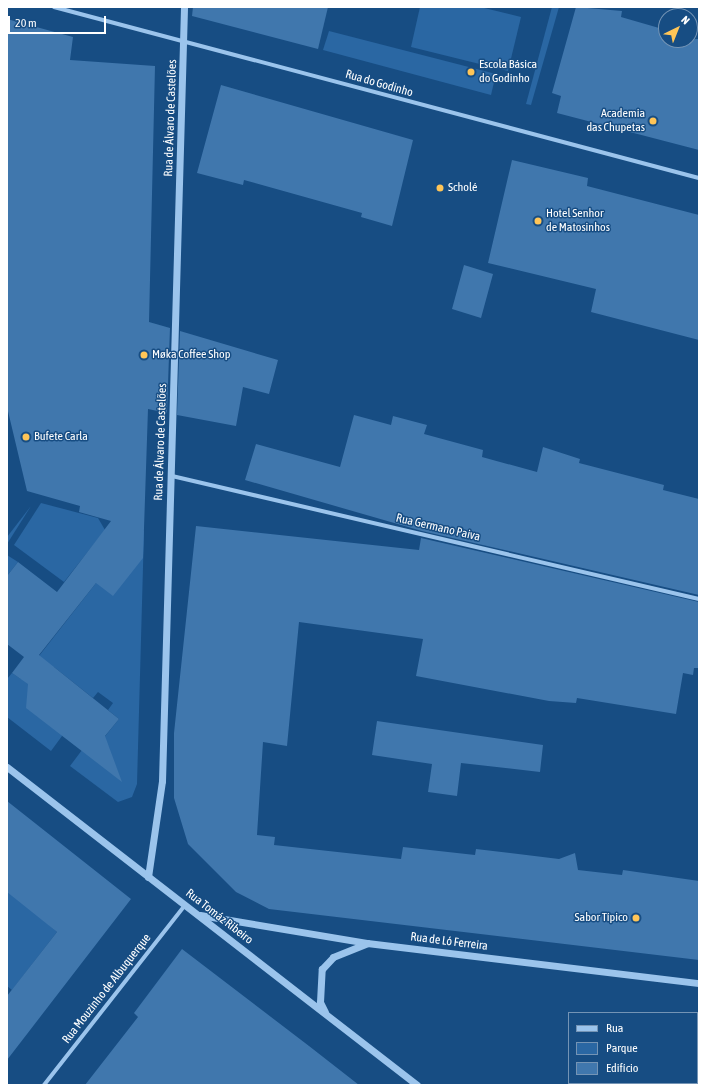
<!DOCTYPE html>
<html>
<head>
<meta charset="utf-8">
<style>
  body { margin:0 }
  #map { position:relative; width:706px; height:1092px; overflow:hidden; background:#174d83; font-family:"Asap Condensed",sans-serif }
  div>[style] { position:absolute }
  .green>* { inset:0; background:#2a67a3 }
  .building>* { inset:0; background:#4077ad }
  .minor>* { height:4px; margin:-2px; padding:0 2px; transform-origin:2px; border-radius:2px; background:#9bc4ec }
  .tertiary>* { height:7px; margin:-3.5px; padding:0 3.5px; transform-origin:3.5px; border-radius:3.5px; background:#9bc4ec }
  .dots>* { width:11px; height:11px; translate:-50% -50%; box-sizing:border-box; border:2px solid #174d83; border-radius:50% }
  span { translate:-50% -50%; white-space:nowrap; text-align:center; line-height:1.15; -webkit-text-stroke:3px #174d83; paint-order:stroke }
  .poi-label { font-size:12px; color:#fff }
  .left { translate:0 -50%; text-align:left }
  .right { translate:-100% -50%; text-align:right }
  .street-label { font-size:12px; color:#fff }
  .frame { position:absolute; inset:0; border:8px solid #fff; pointer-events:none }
  .legend { position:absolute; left:568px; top:1012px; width:130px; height:72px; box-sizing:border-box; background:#174d83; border:1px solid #7494b5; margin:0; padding:5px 7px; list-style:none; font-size:12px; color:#fff }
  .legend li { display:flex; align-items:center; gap:8px; height:20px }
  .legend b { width:20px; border:1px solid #7494b5 }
  .north { position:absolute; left:658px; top:8px; width:40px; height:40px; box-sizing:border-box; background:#174d83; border:1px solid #7494b5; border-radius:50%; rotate:43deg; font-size:11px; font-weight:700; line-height:16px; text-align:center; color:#fff }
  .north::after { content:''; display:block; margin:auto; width:14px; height:18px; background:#ffc557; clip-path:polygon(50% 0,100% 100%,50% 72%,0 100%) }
  .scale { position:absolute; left:8px; top:16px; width:98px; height:18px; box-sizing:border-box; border:2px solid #fff; border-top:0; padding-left:5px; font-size:12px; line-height:14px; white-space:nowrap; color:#fff; -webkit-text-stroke:3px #174d83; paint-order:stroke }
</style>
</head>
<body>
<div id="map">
  <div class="green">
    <div style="clip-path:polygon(420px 7px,480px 7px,521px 17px,508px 71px,411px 47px)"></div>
    <div style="clip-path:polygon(552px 7px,559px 7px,531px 105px,526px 104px)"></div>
    <div style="clip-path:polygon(329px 31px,496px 74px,491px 95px,323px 50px)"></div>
    <div style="clip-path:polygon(41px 503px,98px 518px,105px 530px,64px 582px,14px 545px)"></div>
    <div style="clip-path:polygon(31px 506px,7px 544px,7px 537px)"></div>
    <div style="clip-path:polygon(130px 522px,144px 531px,137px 784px,132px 797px,118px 802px,70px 766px,82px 750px,110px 758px,109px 747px,102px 740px,119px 719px,108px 710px,113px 703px,98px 692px,93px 698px,54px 667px,62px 736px,51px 751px,7px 717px,7px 679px,12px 673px,21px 679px,96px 583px)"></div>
    <div style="clip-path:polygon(7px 555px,18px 562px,7px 576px)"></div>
    <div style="clip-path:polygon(7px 888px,57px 932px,12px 990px,7px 986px)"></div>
  </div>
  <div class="building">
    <div style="clip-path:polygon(193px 7px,328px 7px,318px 49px,192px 16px)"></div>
    <div style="clip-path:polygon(576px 7px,622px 11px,621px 17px,666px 30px,666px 40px,699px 39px,699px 150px,557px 113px,561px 96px,552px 93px)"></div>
    <div style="clip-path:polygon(7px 19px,73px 37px,70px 60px,155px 66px,149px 322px,170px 328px,167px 413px,148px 409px,143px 558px,113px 596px,96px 583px,39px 655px,119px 719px,105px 736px,122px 782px,26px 708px,28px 684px,12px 673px,24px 657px,7px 644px,7px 576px,18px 562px,57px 592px,111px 521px,79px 512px,80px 506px,27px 491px,7px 407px)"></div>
    <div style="clip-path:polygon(221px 85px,413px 140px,392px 226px,361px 217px,362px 213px,244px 180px,243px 185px,197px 173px)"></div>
    <div style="clip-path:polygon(512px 160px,588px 178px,587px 186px,699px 215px,699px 340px,591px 312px,596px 289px,488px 263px)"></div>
    <div style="clip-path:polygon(464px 265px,493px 274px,481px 318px,452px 309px)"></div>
    <div style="clip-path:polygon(180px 331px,278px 360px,269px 394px,243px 387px,236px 426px,177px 415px)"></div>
    <div style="clip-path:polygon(354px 415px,391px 425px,393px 416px,427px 425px,424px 434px,483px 450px,482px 457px,537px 472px,543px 447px,580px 459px,579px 463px,664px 485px,663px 490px,699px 499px,699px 595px,422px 531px,245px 480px,256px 444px,340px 467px)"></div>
    <div style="clip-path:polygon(196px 526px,419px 550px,421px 538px,699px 602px,699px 668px,694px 668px,693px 675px,683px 673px,676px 714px,577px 698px,576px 703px,549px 701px,416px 676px,423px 639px,299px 622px,287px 746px,263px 742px,257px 835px,275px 837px,274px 845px,401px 859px,403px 847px,475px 855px,476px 849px,559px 859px,575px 853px,578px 870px,622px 875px,623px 870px,699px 881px,699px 960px,269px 909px,236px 892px,188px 844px,174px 798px,174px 733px)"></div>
    <div style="clip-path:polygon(377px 721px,543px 745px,540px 772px,461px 763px,457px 796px,428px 792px,432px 764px,372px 755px)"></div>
    <div style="clip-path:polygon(7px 801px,131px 899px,7px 1060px,7px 996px,57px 932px,7px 892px)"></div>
    <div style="clip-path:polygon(182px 949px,309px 1046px,359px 1085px,85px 1085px,138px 1017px,134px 1013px)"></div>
  </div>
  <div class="minor">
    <div style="left:54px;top:7px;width:667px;rotate:14.85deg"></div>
    <div style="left:172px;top:476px;width:541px;rotate:13.14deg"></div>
    <div style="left:44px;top:1085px;width:229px;rotate:-51.9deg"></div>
  </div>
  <div class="tertiary">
    <div style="left:7px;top:767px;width:519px;rotate:37.8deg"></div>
    <div style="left:148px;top:877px;width:97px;rotate:-81.7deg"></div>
    <div style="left:162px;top:781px;width:774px;rotate:-88.37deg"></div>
    <div style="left:200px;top:915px;width:169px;rotate:9.5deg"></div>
    <div style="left:367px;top:943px;width:334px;rotate:6.9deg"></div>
    <div style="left:325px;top:1012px;width:11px;rotate:-117deg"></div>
    <div style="left:320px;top:1002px;width:33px;rotate:-87deg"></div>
    <div style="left:322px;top:969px;width:16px;rotate:-47deg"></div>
    <div style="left:333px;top:957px;width:37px;rotate:-22deg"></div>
  </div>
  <div class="dots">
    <div style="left:471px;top:72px;background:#ffc557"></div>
    <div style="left:653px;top:121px;background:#ffc557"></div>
    <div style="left:440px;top:188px;background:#ffc557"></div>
    <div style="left:538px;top:221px;background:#ffc557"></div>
    <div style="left:144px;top:355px;background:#ffc557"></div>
    <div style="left:26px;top:437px;background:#ffc557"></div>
    <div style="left:636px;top:918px;background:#ffc557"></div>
  </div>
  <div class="poi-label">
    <span class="left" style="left:479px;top:72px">Escola Básica<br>do Godinho</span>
    <span class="right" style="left:645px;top:121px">Academia<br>das Chupetas</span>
    <span class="left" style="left:448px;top:188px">Scholé</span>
    <span class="left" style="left:546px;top:221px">Hotel Senhor<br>de Matosinhos</span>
    <span class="left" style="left:152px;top:355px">Møka Coffee Shop</span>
    <span class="left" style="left:34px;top:437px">Bufete Carla</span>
    <span class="right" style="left:628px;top:918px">Sabor Típico</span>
  </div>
  <div class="street-label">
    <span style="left:379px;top:84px;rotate:16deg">Rua do Godinho</span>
    <span style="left:171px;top:118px;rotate:-88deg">Rua de Álvaro de Castelões</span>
    <span style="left:161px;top:442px;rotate:-88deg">Rua de Álvaro de Castelões</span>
    <span style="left:438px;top:528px;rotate:13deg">Rua Germano Paiva</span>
    <span style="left:219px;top:917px;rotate:38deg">Rua Tomáz Ribeiro</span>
    <span style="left:449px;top:942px;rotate:7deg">Rua de Ló Ferreira</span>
    <span style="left:107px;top:989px;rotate:-52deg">Rua Mouzinho de Albuquerque</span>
  </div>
  <div class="frame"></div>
  <ul class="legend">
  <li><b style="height:5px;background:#9bc4ec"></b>Rua</li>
  <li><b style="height:11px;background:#2a67a3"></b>Parque</li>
  <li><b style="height:11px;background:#4077ad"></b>Edifício</li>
  </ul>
  <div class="north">N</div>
  <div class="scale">20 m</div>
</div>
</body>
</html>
